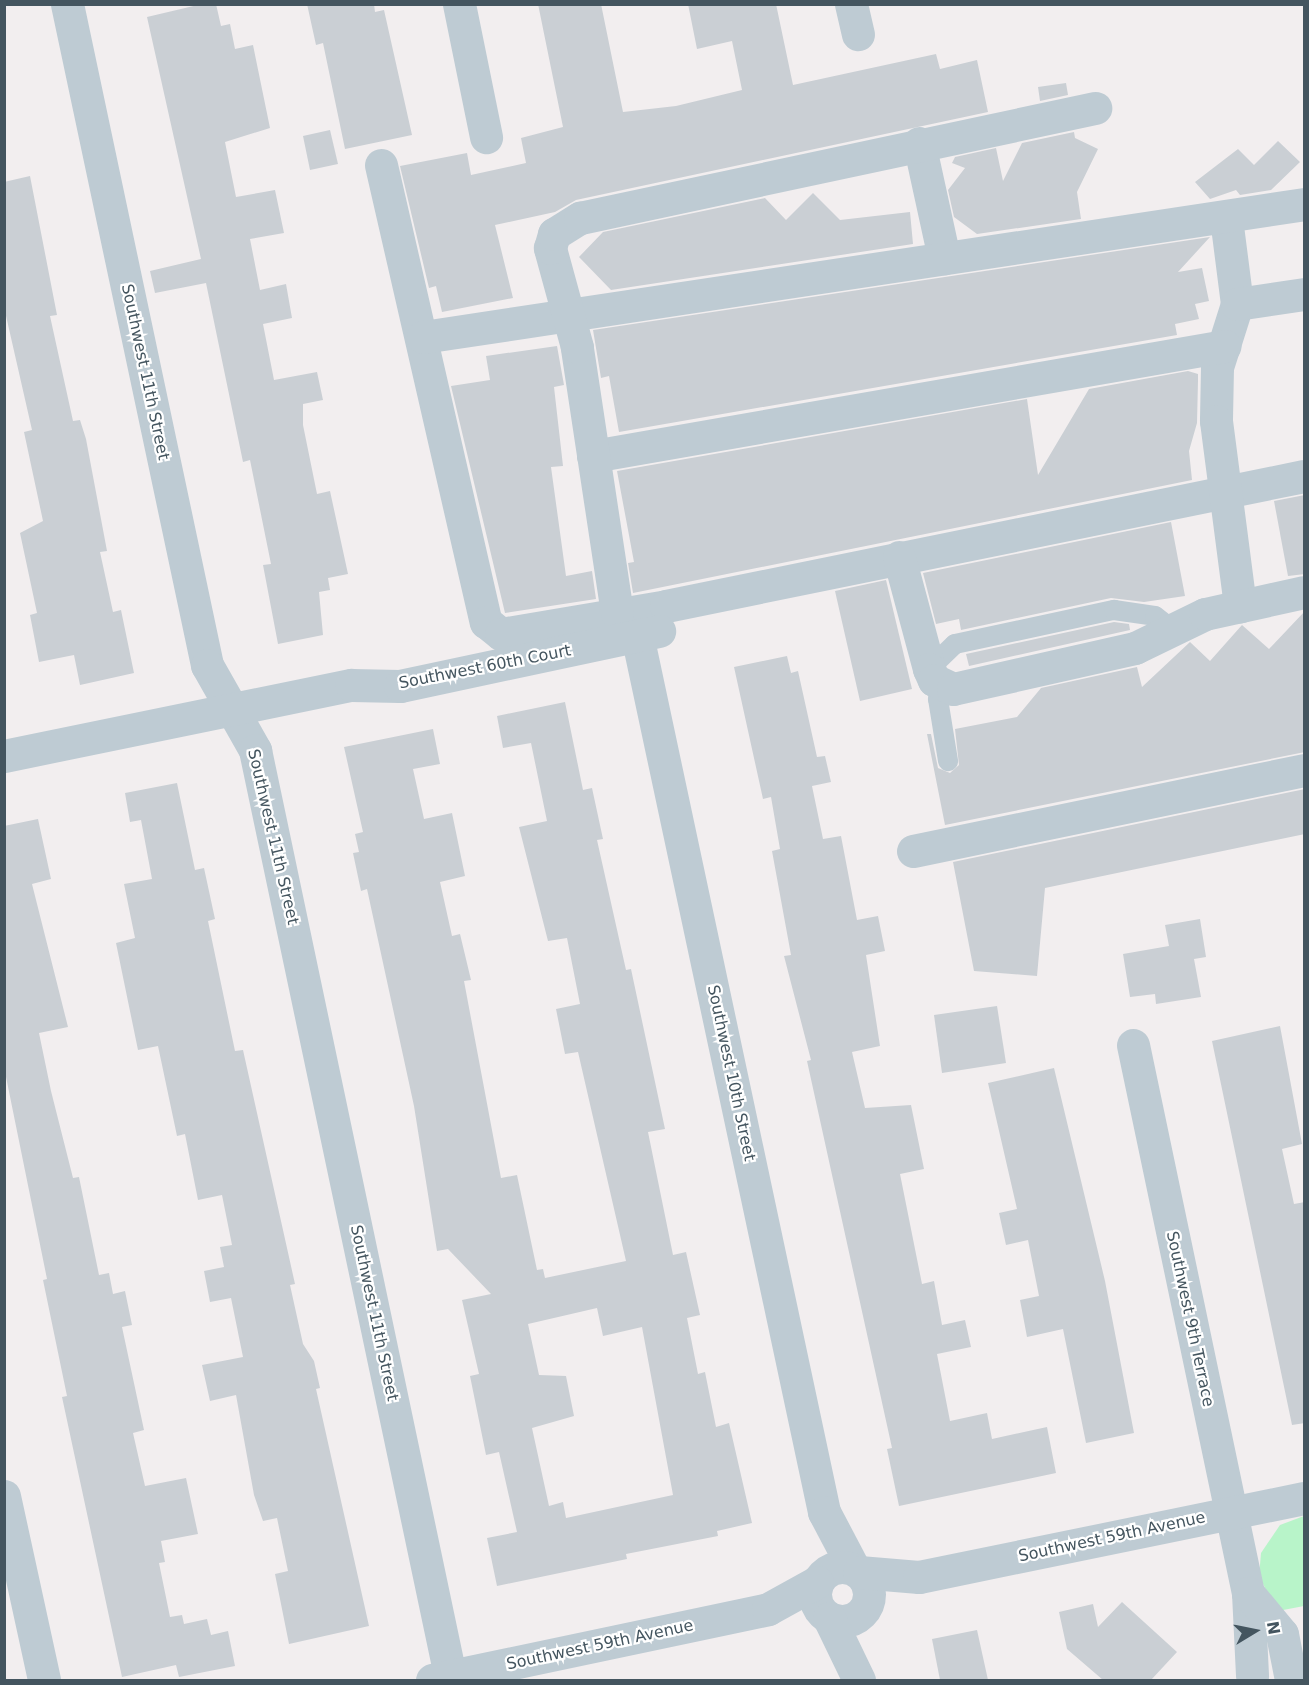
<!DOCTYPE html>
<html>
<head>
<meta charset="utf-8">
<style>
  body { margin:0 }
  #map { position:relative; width:1309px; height:1685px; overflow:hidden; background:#f2eeef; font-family:"DejaVu Sans",sans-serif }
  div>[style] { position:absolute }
  .green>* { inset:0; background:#b8f4c9 }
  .building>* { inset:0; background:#cacfd4 }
  .lane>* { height:20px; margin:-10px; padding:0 10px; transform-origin:10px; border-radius:10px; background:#becbd3 }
  .street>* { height:33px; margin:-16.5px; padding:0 16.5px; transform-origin:16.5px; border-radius:16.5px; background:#becbd3 }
  .street>.ring { margin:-16.5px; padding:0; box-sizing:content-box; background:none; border:33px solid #becbd3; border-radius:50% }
  span { translate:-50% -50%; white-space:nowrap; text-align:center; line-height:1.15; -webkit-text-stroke:4.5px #fff; paint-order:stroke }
  .street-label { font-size:16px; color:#44555f }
  .frame { position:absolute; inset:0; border:6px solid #44555f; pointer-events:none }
  .north { position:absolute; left:1225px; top:1601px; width:60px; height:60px; -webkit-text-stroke:4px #fff; paint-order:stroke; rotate:80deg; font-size:16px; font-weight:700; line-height:24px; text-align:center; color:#44555f }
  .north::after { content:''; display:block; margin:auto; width:21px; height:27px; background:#44555f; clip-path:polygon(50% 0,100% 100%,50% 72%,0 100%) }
</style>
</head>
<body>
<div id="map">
  <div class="green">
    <div style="clip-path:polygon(1304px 1516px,1304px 1606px,1278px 1611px,1259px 1577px,1261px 1553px,1280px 1525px)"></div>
  </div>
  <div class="building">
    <div style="clip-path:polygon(202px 4px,216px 4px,221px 26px,230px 24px,235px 49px,253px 45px,270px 128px,225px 142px,236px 197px,275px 190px,284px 233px,250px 239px,260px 290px,286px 284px,292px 318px,263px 324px,274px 380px,317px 372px,323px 400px,303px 404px,303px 425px,317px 494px,330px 491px,348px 574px,328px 578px,330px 590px,319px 592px,323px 635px,278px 644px,263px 565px,271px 564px,250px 460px,243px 462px,206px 283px,155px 293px,150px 271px,201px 259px,147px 17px)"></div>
    <div style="clip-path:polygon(307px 4px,374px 4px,375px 12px,384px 10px,412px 135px,345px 149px,323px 43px,316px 45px)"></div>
    <div style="clip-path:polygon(538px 4px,601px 4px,623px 112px,676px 106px,742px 90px,732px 41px,697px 49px,688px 4px,776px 4px,793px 85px,936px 54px,940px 69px,977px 60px,988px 112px,576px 200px,555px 212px,495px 225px,513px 298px,442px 312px,436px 286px,429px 288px,400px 166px,467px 153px,471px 175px,526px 163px,521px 138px,563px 127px)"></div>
    <div style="clip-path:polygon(1066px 83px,1068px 95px,1040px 101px,1038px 87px)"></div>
    <div style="clip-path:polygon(330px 130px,338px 164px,310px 170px,303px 136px)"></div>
    <div style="clip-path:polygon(1074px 132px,1075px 138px,1098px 149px,1077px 192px,1081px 219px,977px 234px,954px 217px,948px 190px,965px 168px,952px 163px,955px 157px,996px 148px,1003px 181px,1022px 143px)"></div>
    <div style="clip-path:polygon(1278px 141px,1300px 162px,1271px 190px,1240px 195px,1236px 190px,1210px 199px,1195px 182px,1238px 149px,1254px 165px)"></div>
    <div style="clip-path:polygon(30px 176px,57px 315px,50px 316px,73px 421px,80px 420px,86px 439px,107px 551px,100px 552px,113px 612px,121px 610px,134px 673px,80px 685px,74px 655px,39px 662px,30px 615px,37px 613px,20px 533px,43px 521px,24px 432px,32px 430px,4px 307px,4px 182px)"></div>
    <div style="clip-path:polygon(813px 193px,840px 220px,910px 212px,913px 244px,611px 290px,579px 257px,603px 232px,765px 198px,786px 220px)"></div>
    <div style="clip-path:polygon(1210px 237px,1178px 272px,1202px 268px,1209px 301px,1195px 304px,1199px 319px,1175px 324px,1177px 335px,619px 432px,609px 376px,601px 378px,593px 330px)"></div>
    <div style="clip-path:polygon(557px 346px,564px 385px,554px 387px,563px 466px,551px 467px,566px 576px,592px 571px,596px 599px,505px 613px,451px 386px,490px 380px,486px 356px)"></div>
    <div style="clip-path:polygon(1188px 371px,1198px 374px,1198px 381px,1197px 423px,1189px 451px,1192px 480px,633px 593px,628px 563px,634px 562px,617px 471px,1027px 399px,1038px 475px,1089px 389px)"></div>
    <div style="clip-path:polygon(1305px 495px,1305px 574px,1288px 576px,1274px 501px)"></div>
    <div style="clip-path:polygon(1171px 522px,1185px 596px,1144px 602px,1111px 598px,961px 630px,959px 619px,936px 624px,923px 573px)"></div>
    <div style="clip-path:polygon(886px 580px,912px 689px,860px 701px,835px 591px)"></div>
    <div style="clip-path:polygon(1305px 611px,1305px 752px,945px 825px,927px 734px,931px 734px,938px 768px,950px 773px,959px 765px,955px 729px,1017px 717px,1041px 688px,1137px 667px,1142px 687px,1190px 642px,1210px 661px,1242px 625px,1269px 649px)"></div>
    <div style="clip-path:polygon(1114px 622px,1129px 624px,1130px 630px,969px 666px,966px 654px)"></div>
    <div style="clip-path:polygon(787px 656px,791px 673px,798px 671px,817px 757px,825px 756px,831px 782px,812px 786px,823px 839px,841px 836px,857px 920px,878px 916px,885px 951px,866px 955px,880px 1046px,852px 1052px,865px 1108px,911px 1105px,924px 1169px,900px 1174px,922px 1284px,934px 1281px,942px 1325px,965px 1320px,971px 1347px,937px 1354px,950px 1421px,987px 1413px,992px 1439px,1047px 1427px,1056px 1473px,899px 1506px,887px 1449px,892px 1448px,807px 1061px,811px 1060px,784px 956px,791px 955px,772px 851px,780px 849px,771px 797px,763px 799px,734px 667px)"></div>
    <div style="clip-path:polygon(evenodd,565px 702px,583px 790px,592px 788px,603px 839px,597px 840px,626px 970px,631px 969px,665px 1129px,648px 1132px,673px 1255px,686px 1252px,700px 1315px,687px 1318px,698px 1374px,705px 1372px,716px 1427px,729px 1423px,752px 1523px,717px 1531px,718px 1536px,626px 1554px,627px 1559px,497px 1586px,487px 1538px,517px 1532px,499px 1452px,486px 1455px,470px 1376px,479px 1374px,462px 1300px,491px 1294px,448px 1249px,437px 1251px,414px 1106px,367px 889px,361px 891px,353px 853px,359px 852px,355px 834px,363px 832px,344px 747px,433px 729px,440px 764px,413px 769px,424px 819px,452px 813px,465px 876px,440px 882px,452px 936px,460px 934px,471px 980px,464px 981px,501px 1178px,517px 1175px,537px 1270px,543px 1269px,545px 1278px,626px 1261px,578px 1052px,565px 1054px,556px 1009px,580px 1004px,567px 938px,548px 941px,519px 827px,547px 821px,531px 743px,503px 748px,497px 716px,565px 702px,597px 1308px,603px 1336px,642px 1327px,673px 1495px,566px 1518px,563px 1502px,549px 1506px,532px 1428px,574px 1416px,566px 1376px,539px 1375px,528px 1324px,597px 1308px)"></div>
    <div style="clip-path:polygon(177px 783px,195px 870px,204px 868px,215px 919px,208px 921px,235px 1051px,243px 1050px,295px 1284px,290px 1285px,303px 1344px,314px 1361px,320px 1388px,316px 1389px,369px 1626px,289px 1644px,275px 1574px,288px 1571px,277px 1518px,263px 1521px,254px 1495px,236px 1395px,210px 1401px,202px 1365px,243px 1357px,231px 1298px,210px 1302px,204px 1271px,224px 1267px,220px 1247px,232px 1245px,222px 1195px,198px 1200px,185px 1134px,177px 1136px,158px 1046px,138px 1050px,116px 943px,135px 938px,124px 884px,152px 879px,141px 820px,130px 822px,125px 793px)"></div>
    <div style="clip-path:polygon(1305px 789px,1305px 834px,1045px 888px,1037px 976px,974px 971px,953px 862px)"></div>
    <div style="clip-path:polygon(38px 819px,51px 879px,32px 884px,68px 1027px,39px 1033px,51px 1091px,73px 1178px,79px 1177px,99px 1275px,109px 1273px,113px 1294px,125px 1291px,132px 1325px,122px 1327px,144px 1430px,133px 1433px,145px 1486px,186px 1478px,198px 1534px,161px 1541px,165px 1562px,159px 1563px,170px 1617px,182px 1615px,184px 1624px,207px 1619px,211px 1635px,228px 1631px,235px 1666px,179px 1677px,176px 1665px,122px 1677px,62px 1397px,67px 1396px,43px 1280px,47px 1279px,4px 1067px,4px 826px)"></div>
    <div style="clip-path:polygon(1200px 919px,1206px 957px,1194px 959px,1201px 997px,1156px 1004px,1155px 994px,1130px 997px,1123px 954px,1169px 946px,1165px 925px)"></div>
    <div style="clip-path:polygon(997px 1006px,1006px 1063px,942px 1073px,934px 1015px)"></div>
    <div style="clip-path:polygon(1280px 1026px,1302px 1144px,1282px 1149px,1294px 1204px,1305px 1202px,1305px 1423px,1292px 1425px,1212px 1041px)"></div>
    <div style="clip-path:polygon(1054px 1068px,1105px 1281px,1134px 1433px,1086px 1443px,1063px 1329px,1027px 1337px,1020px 1300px,1039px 1296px,1028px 1240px,1006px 1245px,999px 1213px,1017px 1209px,988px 1083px)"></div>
    <div style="clip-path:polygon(1122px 1602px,1177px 1652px,1151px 1680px,1103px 1680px,1067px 1649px,1059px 1612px,1093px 1604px,1098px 1627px)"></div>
    <div style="clip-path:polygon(977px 1630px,988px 1680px,940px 1680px,932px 1639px)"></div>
  </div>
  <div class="lane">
    <div style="left:929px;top:669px;width:36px;rotate:-44deg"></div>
    <div style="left:955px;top:644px;width:163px;rotate:-12.1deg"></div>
    <div style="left:1114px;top:610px;width:41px;rotate:8.3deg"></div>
    <div style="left:1155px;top:616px;width:23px;rotate:38deg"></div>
    <div style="left:943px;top:687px;width:13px;rotate:113deg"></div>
    <div style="left:938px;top:699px;width:63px;rotate:80.8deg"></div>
  </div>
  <div class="street">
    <div style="left:67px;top:4px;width:676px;rotate:78.04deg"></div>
    <div style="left:207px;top:665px;width:98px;rotate:60.5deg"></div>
    <div style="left:255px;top:750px;width:950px;rotate:78.1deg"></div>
    <div style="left:459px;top:4px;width:136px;rotate:78.5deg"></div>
    <div style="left:851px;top:4px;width:31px;rotate:77deg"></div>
    <div style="left:919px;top:143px;width:118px;rotate:77.7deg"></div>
    <div style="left:381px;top:165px;width:469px;rotate:77.1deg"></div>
    <div style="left:486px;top:622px;width:19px;rotate:39deg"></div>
    <div style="left:501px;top:634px;width:167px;rotate:-9.6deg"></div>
    <div style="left:666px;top:606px;width:651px;rotate:-11.52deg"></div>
    <div style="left:1226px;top:218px;width:87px;rotate:82.7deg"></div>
    <div style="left:1237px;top:304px;width:66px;rotate:107.6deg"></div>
    <div style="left:1217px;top:367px;width:54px;rotate:91.1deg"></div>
    <div style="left:1216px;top:421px;width:187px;rotate:82.6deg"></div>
    <div style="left:1237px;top:304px;width:68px;rotate:-8.5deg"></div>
    <div style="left:423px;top:337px;width:891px;rotate:-8.58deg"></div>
    <div style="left:593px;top:456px;width:641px;rotate:-9.89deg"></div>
    <div style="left:899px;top:557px;width:116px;rotate:75deg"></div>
    <div style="left:929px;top:669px;width:12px;rotate:66deg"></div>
    <div style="left:934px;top:680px;width:21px;rotate:25deg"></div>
    <div style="left:953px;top:689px;width:187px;rotate:-12.7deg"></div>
    <div style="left:1135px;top:648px;width:78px;rotate:-25.9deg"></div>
    <div style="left:1205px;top:614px;width:101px;rotate:-12.5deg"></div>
    <div style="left:617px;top:613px;width:269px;rotate:-98.6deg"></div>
    <div style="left:577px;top:347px;width:103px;rotate:-105.3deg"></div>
    <div style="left:550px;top:248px;width:15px;rotate:-74deg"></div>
    <div style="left:554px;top:234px;width:31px;rotate:-32deg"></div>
    <div style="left:580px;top:218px;width:527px;rotate:-12.06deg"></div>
    <div style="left:637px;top:635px;width:897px;rotate:77.96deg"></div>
    <div style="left:824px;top:1512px;width:64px;rotate:62.2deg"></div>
    <div style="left:4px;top:756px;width:354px;rotate:-11.6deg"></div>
    <div style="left:351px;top:685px;width:49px;rotate:1.2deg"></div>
    <div style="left:400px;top:686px;width:265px;rotate:-12deg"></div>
    <div style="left:913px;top:851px;width:399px;rotate:-11.7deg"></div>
    <div style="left:1133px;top:1045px;width:560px;rotate:78.15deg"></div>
    <div style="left:1248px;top:1593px;width:83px;rotate:87.2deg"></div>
    <div style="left:4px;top:1496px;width:188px;rotate:77.7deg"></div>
    <div class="ring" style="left:815px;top:1567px;width:21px;height:21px"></div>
    <div style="left:859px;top:1572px;width:60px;rotate:4.8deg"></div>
    <div style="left:919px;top:1577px;width:393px;rotate:-11.6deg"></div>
    <div style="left:1248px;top:1593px;width:53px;rotate:50.3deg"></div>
    <div style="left:1282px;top:1634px;width:47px;rotate:78.9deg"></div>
    <div style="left:829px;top:1618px;width:69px;rotate:64.2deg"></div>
    <div style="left:432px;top:1680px;width:343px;rotate:-11.9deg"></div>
    <div style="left:768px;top:1609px;width:56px;rotate:-28.9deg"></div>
  </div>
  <div class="street-label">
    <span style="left:145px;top:372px;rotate:78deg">Southwest 11th Street</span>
    <span style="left:485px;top:667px;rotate:-11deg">Southwest 60th Court</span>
    <span style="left:273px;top:837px;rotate:77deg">Southwest 11th Street</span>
    <span style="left:731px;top:1073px;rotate:78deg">Southwest 10th Street</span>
    <span style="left:374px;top:1313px;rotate:78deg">Southwest 11th Street</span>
    <span style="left:1190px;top:1319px;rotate:78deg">Southwest 9th Terrace</span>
    <span style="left:1112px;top:1537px;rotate:-12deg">Southwest 59th Avenue</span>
    <span style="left:600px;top:1645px;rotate:-12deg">Southwest 59th Avenue</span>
  </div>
  <div class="frame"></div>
  <div class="north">N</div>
</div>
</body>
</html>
